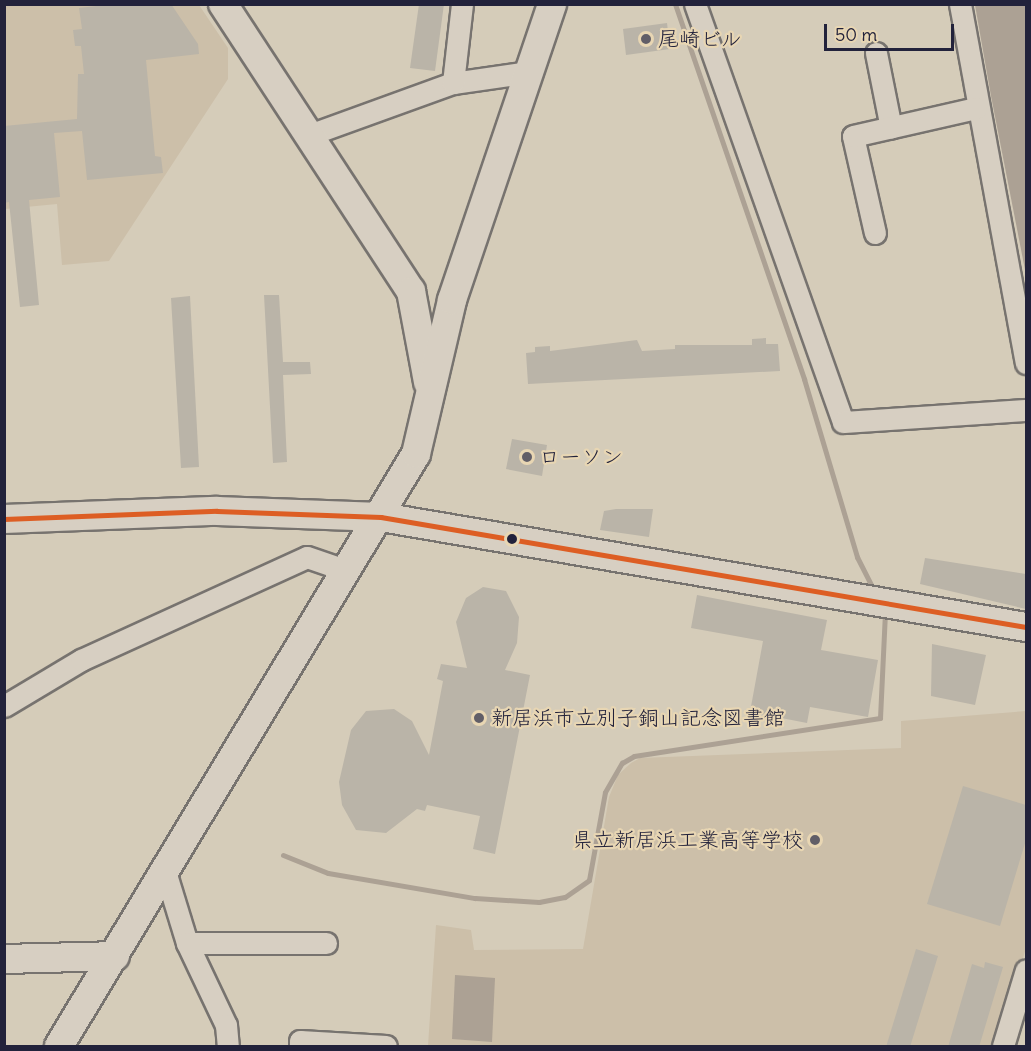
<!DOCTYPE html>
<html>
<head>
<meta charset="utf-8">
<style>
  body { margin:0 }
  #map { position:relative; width:1031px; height:1051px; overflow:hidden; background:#d5ccb9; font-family:Delius,"Klee One",sans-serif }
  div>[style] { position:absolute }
  .built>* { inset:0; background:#ccbfa9 }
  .water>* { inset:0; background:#aca194 }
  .stream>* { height:5px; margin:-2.5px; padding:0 2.5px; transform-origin:2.5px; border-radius:2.5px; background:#aca194 }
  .building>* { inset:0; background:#bab4a8 }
  .roads { filter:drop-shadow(2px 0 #77736f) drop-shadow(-2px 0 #77736f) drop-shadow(0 2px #77736f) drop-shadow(0 -2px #77736f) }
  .street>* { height:21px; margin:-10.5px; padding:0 10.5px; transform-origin:10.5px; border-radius:10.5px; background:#d7cfc2 }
  .secondary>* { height:28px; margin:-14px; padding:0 14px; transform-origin:14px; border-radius:14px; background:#d7cfc2 }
  .bus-1>* { height:4.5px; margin:-2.25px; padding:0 2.25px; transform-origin:2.25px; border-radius:2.25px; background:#dd5e24 }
  .dots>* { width:16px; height:16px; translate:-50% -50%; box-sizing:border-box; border:3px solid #e8d6b3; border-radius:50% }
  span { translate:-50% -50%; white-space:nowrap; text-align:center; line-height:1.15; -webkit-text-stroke:4.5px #e8d6b3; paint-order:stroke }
  .poi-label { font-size:21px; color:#22223b }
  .left { translate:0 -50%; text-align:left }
  .right { translate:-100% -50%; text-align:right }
  .frame { position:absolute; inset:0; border:6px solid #22223b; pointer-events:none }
  .scale { position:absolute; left:824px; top:24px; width:130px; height:27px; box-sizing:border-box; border:3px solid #22223b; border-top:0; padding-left:8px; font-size:18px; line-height:21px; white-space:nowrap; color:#22223b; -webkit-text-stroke:4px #e8d6b3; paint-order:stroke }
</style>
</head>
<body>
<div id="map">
  <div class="built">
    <div style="clip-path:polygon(5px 5px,199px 5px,228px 48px,228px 79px,109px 261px,62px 265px,57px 204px,5px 209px)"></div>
    <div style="clip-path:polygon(1026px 711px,1026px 948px,997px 1046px,428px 1046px,436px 925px,471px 930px,474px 950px,583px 949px,609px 797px,618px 775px,631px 763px,640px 758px,901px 748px,901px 721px)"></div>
  </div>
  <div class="water">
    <div style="clip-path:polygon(975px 5px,1026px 5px,1026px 275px,991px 96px)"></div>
    <div style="clip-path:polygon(455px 975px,495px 978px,492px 1042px,452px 1039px)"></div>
  </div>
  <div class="stream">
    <div style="left:675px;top:4px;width:397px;rotate:71deg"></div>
    <div style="left:804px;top:379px;width:186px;rotate:73.4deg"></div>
    <div style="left:857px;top:557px;width:34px;rotate:63deg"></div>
    <div style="left:283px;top:855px;width:48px;rotate:21.8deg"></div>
    <div style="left:328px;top:873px;width:149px;rotate:9.7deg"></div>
    <div style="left:475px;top:898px;width:64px;rotate:3.6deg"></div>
    <div style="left:539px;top:902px;width:26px;rotate:-11deg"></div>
    <div style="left:565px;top:897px;width:29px;rotate:-35deg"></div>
    <div style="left:589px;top:880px;width:89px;rotate:-79.7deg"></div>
    <div style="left:605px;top:792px;width:34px;rotate:-60deg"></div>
    <div style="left:622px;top:763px;width:14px;rotate:-30deg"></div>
    <div style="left:634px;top:756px;width:249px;rotate:-8.8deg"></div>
    <div style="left:880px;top:718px;width:105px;rotate:-87.3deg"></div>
  </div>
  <div class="building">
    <div style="clip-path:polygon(114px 4px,171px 4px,198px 44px,199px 54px,146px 60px,155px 156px,161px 157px,163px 173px,87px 180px,82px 131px,54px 133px,60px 197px,29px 200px,39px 305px,20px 307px,9px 202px,4px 203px,4px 126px,77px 119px,78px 74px,84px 74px,81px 46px,75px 46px,73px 30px,82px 29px,79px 8px)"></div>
    <div style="clip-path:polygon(419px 4px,444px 4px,435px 71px,410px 68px)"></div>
    <div style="clip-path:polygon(667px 23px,670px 49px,626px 55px,623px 29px)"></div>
    <div style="clip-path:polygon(264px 295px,279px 295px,283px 362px,310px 362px,311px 374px,283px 375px,287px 462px,273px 463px)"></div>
    <div style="clip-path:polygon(190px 296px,199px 467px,181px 468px,171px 298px)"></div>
    <div style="clip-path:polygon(766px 338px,766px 344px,778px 344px,780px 371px,528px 384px,526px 353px,535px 352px,535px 347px,550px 346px,550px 351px,637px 340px,642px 351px,675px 349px,675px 345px,752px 345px,752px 339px)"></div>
    <div style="clip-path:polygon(512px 439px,547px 445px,542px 476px,506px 469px)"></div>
    <div style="clip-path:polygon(616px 509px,653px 509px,649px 537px,600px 530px,604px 511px)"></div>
    <div style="clip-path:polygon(925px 558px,1026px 574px,1026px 609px,920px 584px)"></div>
    <div style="clip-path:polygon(483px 587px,506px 591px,519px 617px,517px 643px,505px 670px,530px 675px,495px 854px,473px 849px,480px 816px,427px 805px,425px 811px,417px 809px,386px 833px,356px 830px,342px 805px,339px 782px,351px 730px,366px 711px,394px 709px,412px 721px,429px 755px,443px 681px,437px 679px,441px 664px,467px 668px,456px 622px,466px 598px)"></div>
    <div style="clip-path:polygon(697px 595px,827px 620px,821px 650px,878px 660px,868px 717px,810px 707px,807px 723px,750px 712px,763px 641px,691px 628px)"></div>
    <div style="clip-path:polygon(932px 644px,986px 655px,975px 705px,931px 696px)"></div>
    <div style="clip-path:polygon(963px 786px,1026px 805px,1026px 840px,1000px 926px,927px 904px)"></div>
    <div style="clip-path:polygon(916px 949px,938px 956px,910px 1047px,886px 1047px)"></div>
    <div style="clip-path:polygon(985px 962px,1003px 967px,979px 1047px,948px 1047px,972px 964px,984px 968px)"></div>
  </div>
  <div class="roads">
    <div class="street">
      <div style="left:695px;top:4px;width:443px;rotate:70.5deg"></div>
      <div style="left:843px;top:422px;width:183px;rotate:-3.8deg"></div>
      <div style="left:960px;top:4px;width:365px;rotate:79.6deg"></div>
      <div style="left:876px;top:53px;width:76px;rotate:78.7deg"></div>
      <div style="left:453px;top:83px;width:77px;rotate:-8.2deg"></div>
      <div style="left:309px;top:135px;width:153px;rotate:-19.9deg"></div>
      <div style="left:453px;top:83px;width:80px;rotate:-83.5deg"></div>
      <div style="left:875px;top:233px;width:99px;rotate:-102.8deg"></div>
      <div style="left:853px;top:136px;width:126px;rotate:-12.8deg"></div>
      <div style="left:4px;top:706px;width:90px;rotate:-30.9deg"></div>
      <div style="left:81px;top:660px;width:248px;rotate:-24.5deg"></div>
      <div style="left:307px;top:557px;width:37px;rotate:19deg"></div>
      <div style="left:165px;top:871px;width:75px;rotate:73deg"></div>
      <div style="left:187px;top:943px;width:139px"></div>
      <div style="left:187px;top:943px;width:91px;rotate:64.6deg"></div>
      <div style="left:226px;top:1025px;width:21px;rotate:85deg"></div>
      <div style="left:300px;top:1046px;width:5px;rotate:-90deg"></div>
      <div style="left:300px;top:1041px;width:86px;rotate:3.3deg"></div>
      <div style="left:1003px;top:1046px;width:79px;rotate:-73.2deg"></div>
    </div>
    <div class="secondary">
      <div style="left:223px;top:4px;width:343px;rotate:56.8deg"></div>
      <div style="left:411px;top:291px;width:93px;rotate:79.4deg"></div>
      <div style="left:4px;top:519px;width:213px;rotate:-2.2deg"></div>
      <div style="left:217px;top:511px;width:164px;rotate:2.1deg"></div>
      <div style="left:381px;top:517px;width:654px;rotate:9.68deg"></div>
      <div style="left:4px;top:959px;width:111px;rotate:-1.5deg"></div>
      <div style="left:59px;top:1046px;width:691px;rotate:-58.91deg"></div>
      <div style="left:416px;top:454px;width:158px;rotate:-76.8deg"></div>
      <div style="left:452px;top:300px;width:312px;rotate:-71.3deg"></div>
    </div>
  </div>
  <div class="bus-1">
    <div style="left:4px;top:519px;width:213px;rotate:-2.2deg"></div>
    <div style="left:217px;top:511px;width:164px;rotate:2.1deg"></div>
    <div style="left:381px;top:517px;width:654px;rotate:9.68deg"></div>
  </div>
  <div class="dots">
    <div style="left:646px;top:39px;background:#615e67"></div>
    <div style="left:527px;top:457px;background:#615e67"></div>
    <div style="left:512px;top:539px;background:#22223b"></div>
    <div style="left:479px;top:718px;background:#615e67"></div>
    <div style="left:815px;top:840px;background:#615e67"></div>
  </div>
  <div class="poi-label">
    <span class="left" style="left:658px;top:39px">尾崎ビル</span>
    <span class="left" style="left:539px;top:457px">ローソン</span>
    <span class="left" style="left:491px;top:718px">新居浜市立別子銅山記念図書館</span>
    <span class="right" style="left:803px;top:840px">県立新居浜工業高等学校</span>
  </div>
  <div class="frame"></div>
  <div class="scale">50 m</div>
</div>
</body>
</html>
